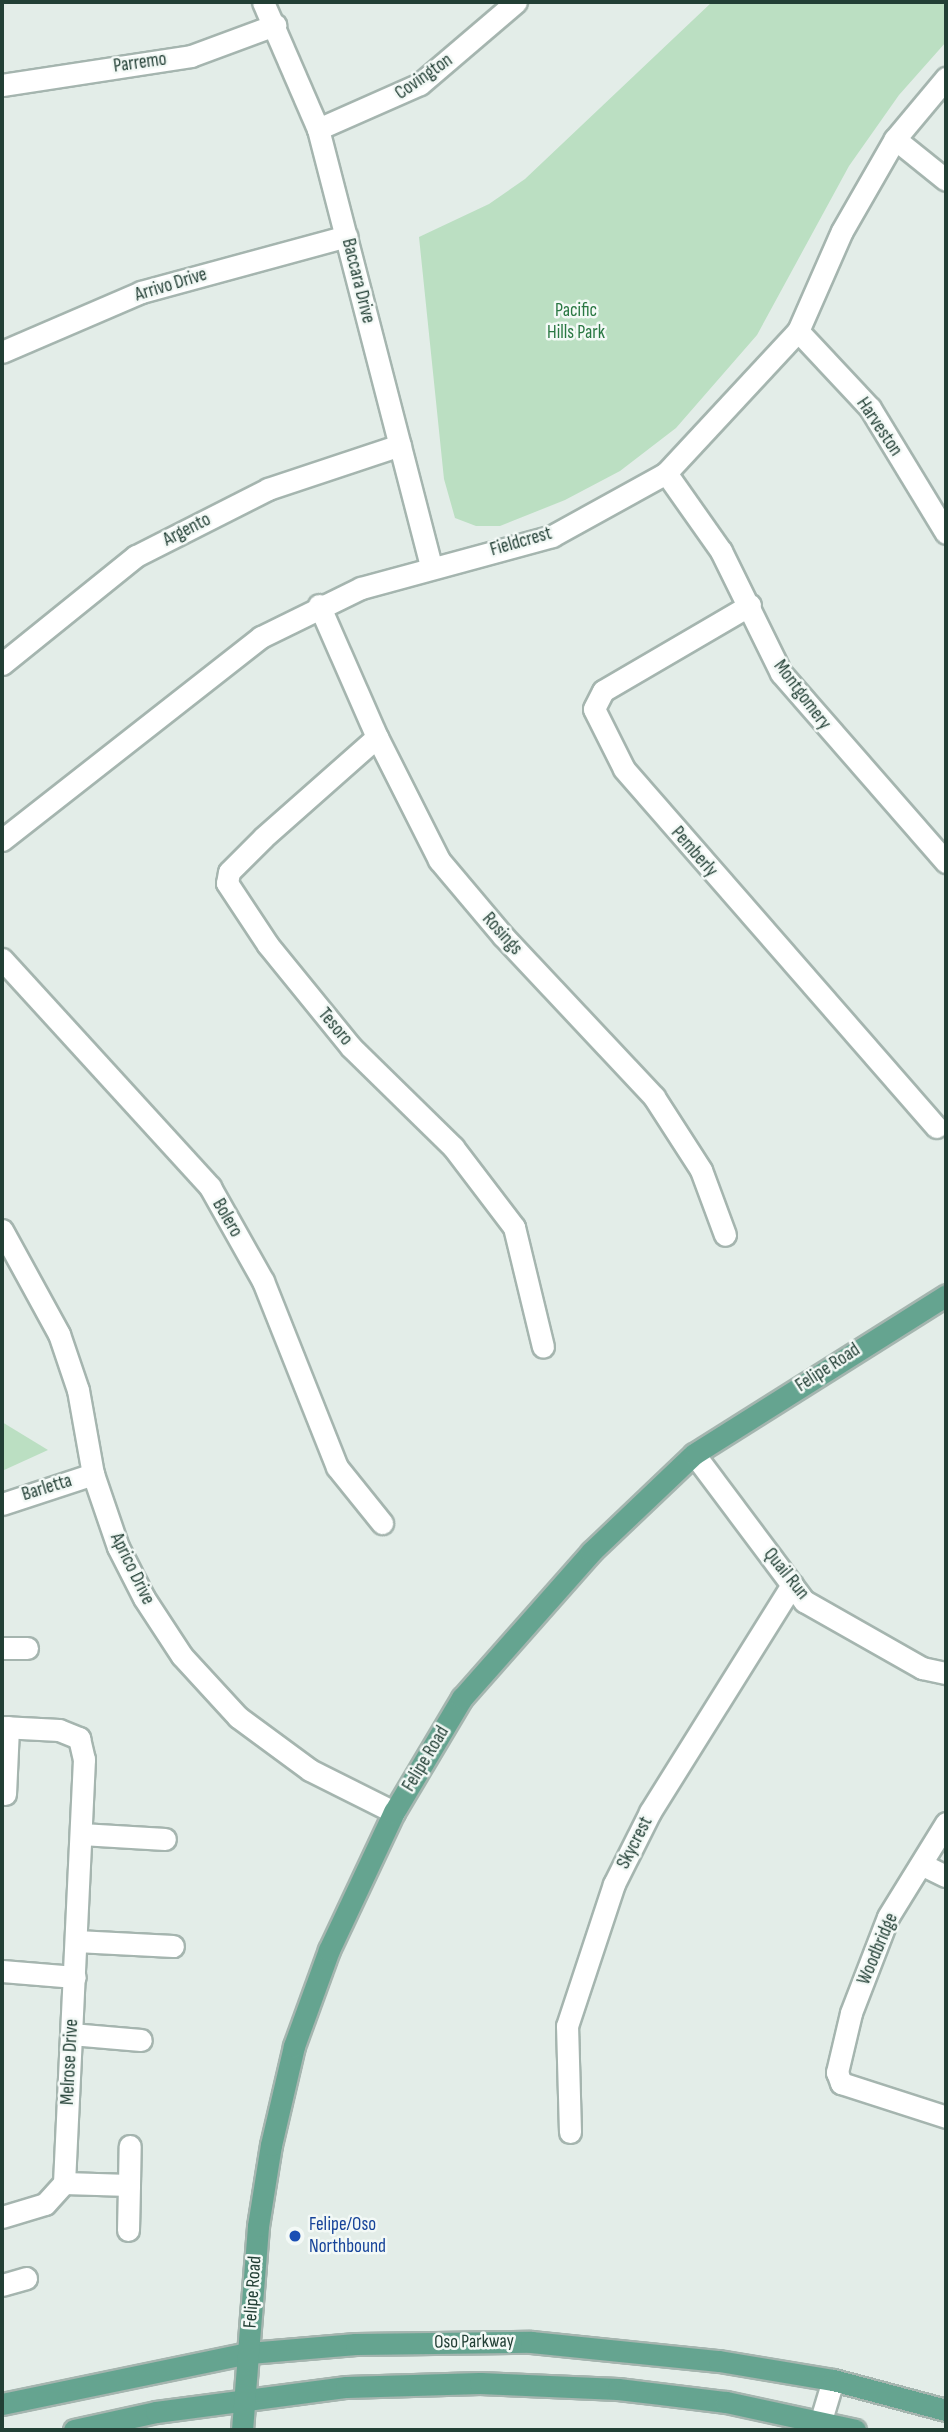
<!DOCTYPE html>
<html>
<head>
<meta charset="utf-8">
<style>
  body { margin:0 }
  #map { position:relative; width:948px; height:2432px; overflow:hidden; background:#e3ede8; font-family:"Sofia Sans Condensed",sans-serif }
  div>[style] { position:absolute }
  .green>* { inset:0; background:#bbdfc2 }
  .roads { filter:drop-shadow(2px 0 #a5b5af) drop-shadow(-2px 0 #a5b5af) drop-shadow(0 2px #a5b5af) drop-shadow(0 -2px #a5b5af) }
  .minor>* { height:21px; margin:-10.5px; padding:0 10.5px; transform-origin:10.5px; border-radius:10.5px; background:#fff }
  .major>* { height:21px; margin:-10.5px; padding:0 10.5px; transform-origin:10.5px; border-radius:10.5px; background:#65a490 }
  .dots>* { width:19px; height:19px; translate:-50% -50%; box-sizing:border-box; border:4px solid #f3f9f6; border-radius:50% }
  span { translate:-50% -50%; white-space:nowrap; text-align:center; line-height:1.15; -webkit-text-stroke:5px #f3f9f6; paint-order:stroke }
  .street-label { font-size:19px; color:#223f35 }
  .park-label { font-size:19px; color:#2a7843 }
  .transit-label { font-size:19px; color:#164399 }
  .left { translate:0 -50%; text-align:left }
  .frame { position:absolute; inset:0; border:4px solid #223f35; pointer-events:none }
</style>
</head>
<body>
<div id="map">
  <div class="green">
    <div style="clip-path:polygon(712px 2px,946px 2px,946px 42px,899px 95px,849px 166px,757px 335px,676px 428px,620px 471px,565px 500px,500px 526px,476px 526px,455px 518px,444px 479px,419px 237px,489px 204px,525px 179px)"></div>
    <div style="clip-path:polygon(2px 1422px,48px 1450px,2px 1471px)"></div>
  </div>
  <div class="roads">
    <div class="minor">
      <div style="left:263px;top:2px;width:138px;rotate:66.6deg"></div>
      <div style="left:318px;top:129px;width:452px;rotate:75.5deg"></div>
      <div style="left:2px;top:85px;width:191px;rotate:-8.7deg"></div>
      <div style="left:191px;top:56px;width:90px;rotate:-20.3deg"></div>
      <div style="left:318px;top:129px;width:111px;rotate:-23.8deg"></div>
      <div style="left:420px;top:84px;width:126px;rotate:-40.5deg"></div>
      <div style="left:895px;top:139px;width:65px;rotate:38.8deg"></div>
      <div style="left:798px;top:331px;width:105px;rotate:46.9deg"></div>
      <div style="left:870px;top:408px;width:146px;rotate:58.7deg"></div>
      <div style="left:2px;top:352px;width:151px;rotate:-23.3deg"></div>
      <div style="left:141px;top:292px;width:213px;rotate:-15.2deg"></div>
      <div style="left:666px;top:473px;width:95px;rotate:54.8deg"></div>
      <div style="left:721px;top:551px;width:136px;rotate:63.8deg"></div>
      <div style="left:781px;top:673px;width:251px;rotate:48.9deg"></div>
      <div style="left:319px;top:605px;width:144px;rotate:66.3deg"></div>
      <div style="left:377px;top:737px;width:138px;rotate:63.2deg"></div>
      <div style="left:439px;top:860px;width:99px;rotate:49.9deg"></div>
      <div style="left:503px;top:936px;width:221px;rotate:46.8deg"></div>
      <div style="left:654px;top:1097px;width:87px;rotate:57.2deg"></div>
      <div style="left:701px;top:1170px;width:69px;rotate:69.7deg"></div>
      <div style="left:750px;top:605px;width:170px;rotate:149.7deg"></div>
      <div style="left:603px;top:691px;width:20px;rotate:117deg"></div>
      <div style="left:594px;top:709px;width:67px;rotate:63.4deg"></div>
      <div style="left:624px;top:769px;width:475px;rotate:48.9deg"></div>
      <div style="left:2px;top:664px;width:172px;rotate:-38.9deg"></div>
      <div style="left:136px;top:556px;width:148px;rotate:-26.9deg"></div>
      <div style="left:268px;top:489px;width:139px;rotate:-18.4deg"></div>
      <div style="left:377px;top:737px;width:152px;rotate:138.5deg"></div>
      <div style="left:263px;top:838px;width:48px;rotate:135deg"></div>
      <div style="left:229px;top:872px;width:11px;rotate:100deg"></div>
      <div style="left:227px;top:883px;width:74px;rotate:56.5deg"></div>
      <div style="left:268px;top:945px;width:132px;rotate:50.9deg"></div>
      <div style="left:351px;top:1047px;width:143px;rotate:44.4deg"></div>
      <div style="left:453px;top:1147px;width:101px;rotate:52.7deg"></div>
      <div style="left:514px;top:1227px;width:123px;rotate:76.4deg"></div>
      <div style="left:2px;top:840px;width:329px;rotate:-38.1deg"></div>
      <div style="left:261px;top:637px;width:111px;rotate:-26.1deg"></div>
      <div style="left:361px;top:588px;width:198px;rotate:-15.2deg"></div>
      <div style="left:552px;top:536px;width:130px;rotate:-28.9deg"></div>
      <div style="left:666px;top:473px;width:194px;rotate:-47.1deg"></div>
      <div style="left:798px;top:331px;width:109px;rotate:-66.3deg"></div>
      <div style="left:842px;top:231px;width:106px;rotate:-60.1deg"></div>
      <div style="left:895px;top:139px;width:80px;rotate:-50.1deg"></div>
      <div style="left:2px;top:959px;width:309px;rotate:47.6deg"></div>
      <div style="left:210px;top:1187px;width:108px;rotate:60.6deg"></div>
      <div style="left:263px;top:1281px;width:200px;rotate:68.3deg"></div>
      <div style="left:337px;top:1467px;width:72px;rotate:51.2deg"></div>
      <div style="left:2px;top:1230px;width:119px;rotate:61.3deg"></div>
      <div style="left:59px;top:1334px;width:59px;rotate:71.3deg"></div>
      <div style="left:78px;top:1390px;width:85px;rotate:79.9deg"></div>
      <div style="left:93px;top:1474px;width:77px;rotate:71.1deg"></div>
      <div style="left:118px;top:1547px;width:57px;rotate:63deg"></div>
      <div style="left:144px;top:1598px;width:69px;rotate:56.8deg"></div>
      <div style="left:182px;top:1656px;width:83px;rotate:47.4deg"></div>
      <div style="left:238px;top:1717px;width:89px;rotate:36.4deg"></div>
      <div style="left:310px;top:1770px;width:94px;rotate:26.6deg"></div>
      <div style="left:694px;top:1454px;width:184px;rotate:53.2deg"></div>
      <div style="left:804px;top:1601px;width:136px;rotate:29.6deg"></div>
      <div style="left:922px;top:1668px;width:25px;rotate:12deg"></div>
      <div style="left:2px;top:1504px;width:96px;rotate:-18.2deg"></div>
      <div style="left:2px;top:1648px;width:25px"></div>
      <div style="left:2px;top:1727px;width:57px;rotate:3deg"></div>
      <div style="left:59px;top:1730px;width:22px;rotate:22deg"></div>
      <div style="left:79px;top:1738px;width:22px;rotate:77deg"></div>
      <div style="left:84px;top:1759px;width:424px;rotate:92.7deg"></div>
      <div style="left:64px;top:2183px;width:28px;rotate:132deg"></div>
      <div style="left:45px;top:2204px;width:45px;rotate:163.2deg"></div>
      <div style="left:5px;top:1794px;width:67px;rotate:-87.4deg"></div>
      <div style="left:946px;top:1823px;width:110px;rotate:121.7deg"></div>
      <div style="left:888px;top:1917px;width:103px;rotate:111.1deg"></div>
      <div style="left:851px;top:2013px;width:61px;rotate:103.3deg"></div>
      <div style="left:837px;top:2072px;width:12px;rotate:70deg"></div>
      <div style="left:841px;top:2083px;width:110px;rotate:17.9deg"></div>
      <div style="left:81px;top:1834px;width:84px;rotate:3.4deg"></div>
      <div style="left:923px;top:1865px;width:25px;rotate:26deg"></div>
      <div style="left:76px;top:1941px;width:97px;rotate:3deg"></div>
      <div style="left:2px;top:1971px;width:73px;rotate:4.7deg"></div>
      <div style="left:71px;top:2034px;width:70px;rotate:4.9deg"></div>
      <div style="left:570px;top:2132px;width:106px;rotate:-91.6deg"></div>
      <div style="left:567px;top:2026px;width:150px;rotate:-71.7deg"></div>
      <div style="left:614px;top:1884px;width:80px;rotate:-63.4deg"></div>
      <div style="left:650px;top:1812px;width:268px;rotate:-58deg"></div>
      <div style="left:64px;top:2183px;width:65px;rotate:1.8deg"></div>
      <div style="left:129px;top:2185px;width:39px;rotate:-89deg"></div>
      <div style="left:128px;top:2230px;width:45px;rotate:-88.7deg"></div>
      <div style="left:2px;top:2285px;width:25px;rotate:-16deg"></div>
      <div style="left:818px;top:2430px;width:52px;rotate:-73.3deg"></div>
    </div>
    <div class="major">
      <div style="left:2px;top:2404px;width:252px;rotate:-11.7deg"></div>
      <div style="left:249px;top:2353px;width:107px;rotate:-4.8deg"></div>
      <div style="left:356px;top:2344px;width:175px;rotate:-0.7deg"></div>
      <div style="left:531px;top:2342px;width:189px;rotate:5.8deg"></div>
      <div style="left:719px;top:2361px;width:116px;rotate:9.5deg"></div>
      <div style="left:833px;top:2380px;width:117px;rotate:14.9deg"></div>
      <div style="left:74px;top:2430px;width:84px;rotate:-12.4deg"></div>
      <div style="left:156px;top:2412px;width:192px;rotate:-7.5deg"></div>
      <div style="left:346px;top:2387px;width:134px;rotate:-1.7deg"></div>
      <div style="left:480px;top:2383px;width:138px;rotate:2.5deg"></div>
      <div style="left:618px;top:2389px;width:109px;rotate:6.9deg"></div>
      <div style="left:726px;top:2402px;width:132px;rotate:12.2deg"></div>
      <div style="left:242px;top:2430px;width:205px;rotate:-85.5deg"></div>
      <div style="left:258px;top:2226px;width:82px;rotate:-80.9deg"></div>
      <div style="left:271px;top:2145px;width:102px;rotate:-76.9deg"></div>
      <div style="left:294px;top:2046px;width:102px;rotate:-70deg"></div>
      <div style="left:329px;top:1950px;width:153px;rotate:-64.8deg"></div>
      <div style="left:394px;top:1812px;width:133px;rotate:-59.2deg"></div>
      <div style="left:462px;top:1698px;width:195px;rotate:-48.5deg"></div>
      <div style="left:591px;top:1552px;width:142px;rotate:-43.6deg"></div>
      <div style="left:694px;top:1454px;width:298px;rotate:-32.2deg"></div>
    </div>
  </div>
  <div class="dots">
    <div style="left:295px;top:2236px;background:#1a4fb4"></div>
  </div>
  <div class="street-label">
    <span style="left:140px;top:63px;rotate:-8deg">Parremo</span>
    <span style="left:424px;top:77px;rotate:-35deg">Covington</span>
    <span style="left:358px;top:281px;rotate:76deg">Baccara Drive</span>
    <span style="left:171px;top:285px;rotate:-17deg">Arrivo Drive</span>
    <span style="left:879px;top:427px;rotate:56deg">Harveston</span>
    <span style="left:187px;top:530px;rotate:-27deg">Argento</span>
    <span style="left:521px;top:542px;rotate:-16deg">Fieldcrest</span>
    <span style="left:802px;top:695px;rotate:53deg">Montgomery</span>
    <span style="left:694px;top:852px;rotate:49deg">Pemberly</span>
    <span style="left:502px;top:934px;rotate:48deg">Rosings</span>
    <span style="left:335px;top:1027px;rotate:50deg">Tesoro</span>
    <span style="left:227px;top:1218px;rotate:60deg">Bolero</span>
    <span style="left:828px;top:1368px;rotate:-33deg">Felipe Road</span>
    <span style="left:47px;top:1488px;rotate:-17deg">Barletta</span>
    <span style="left:132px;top:1569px;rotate:64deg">Aprico Drive</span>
    <span style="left:786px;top:1574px;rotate:51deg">Quail Run</span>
    <span style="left:426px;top:1759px;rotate:-59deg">Felipe Road</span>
    <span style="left:635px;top:1843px;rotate:-63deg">Skycrest</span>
    <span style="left:878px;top:1949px;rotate:-67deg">Woodbridge</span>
    <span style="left:70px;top:2062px;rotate:-87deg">Melrose Drive</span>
    <span style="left:253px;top:2292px;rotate:-86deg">Felipe Road</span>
    <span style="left:474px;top:2342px;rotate:-1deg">Oso Parkway</span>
  </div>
  <div class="park-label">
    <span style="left:576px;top:322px">Pacific<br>Hills Park</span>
  </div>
  <div class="transit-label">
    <span class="left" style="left:309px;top:2236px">Felipe/Oso<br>Northbound</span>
  </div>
  <div class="frame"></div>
</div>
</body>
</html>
